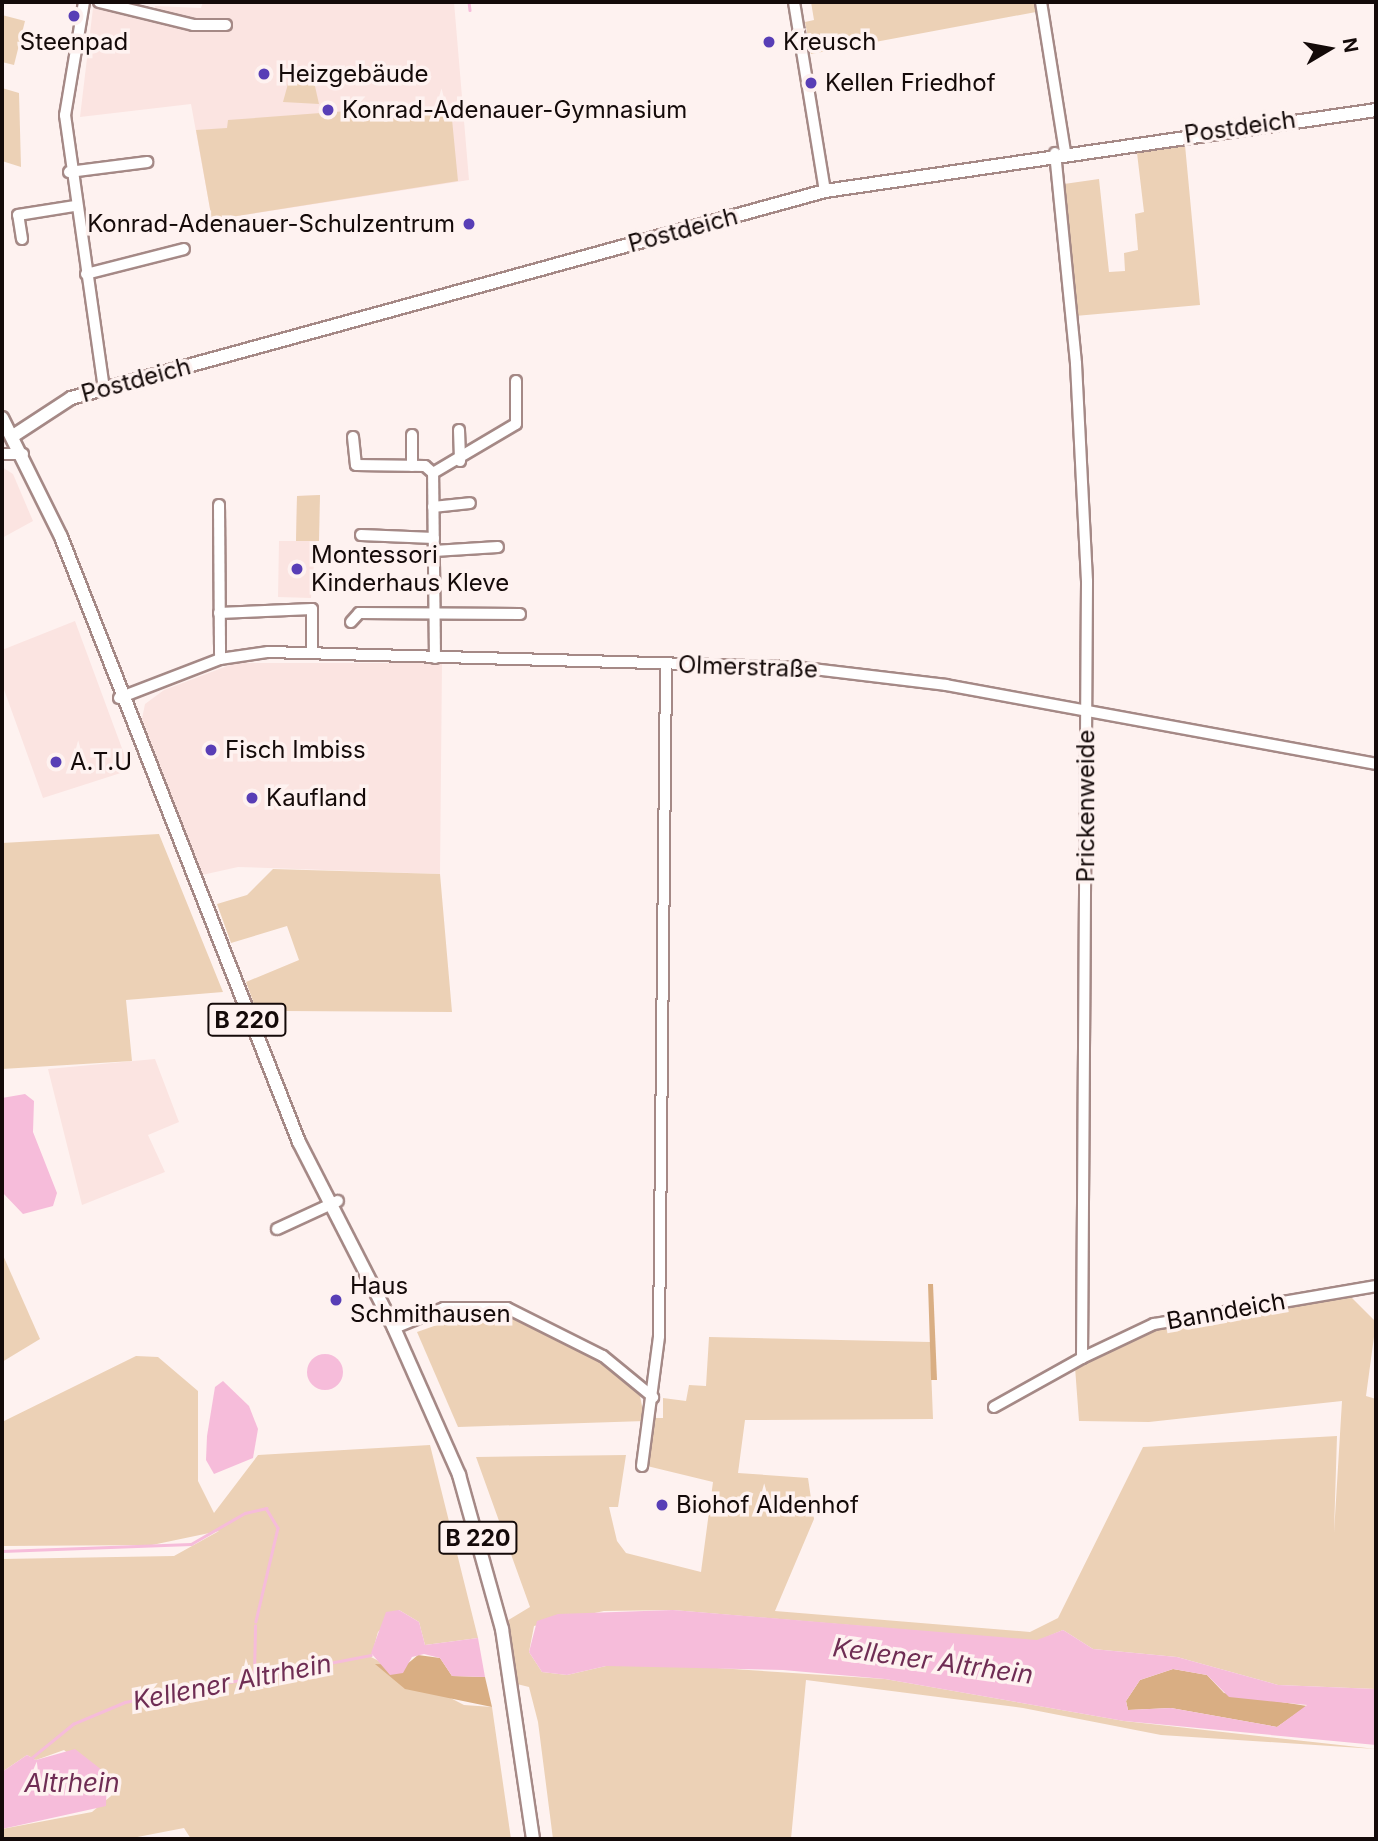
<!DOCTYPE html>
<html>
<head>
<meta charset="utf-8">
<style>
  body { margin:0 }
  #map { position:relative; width:1378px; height:1841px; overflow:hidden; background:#fef2f0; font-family:Inter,sans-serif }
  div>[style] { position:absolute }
  .built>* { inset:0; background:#fbe4e1 }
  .green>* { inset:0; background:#ecd1b6 }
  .forest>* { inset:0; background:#d9ae83 }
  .water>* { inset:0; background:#f6bcda }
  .round { border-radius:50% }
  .stream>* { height:2.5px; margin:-1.25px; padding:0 1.25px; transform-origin:1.25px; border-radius:1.25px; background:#f6bcda }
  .roads { filter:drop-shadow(2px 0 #a58986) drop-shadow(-2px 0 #a58986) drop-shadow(0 2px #a58986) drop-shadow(0 -2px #a58986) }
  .minor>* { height:10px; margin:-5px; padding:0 5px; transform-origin:5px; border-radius:5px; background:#fff }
  .major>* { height:12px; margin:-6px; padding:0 6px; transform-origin:6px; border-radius:6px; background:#fff }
  .dots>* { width:19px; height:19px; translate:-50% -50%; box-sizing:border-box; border:4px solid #fef2f0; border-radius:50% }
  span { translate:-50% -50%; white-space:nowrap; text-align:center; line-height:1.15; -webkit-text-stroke:7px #fef2f0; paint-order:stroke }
  .shield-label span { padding:2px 5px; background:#fef2f0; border:2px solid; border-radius:5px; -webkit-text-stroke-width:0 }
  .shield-label { font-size:23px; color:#140a09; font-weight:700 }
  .poi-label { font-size:24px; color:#140a09 }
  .left { translate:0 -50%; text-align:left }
  .right { translate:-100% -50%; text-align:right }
  .street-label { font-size:24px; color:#140a09 }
  .water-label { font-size:26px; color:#6f2d54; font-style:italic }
  .frame { position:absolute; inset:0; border:4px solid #140a09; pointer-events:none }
  .north { position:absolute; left:1294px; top:14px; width:70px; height:70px; -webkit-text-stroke:5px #fef2f0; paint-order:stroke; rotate:80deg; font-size:19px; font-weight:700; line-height:28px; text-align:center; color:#140a09 }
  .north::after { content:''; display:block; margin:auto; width:24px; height:32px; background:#140a09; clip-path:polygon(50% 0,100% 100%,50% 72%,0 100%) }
</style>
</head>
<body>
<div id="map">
  <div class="built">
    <div style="clip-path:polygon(203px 2px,454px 2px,469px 180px,212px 220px,191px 104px,80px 117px,93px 8px,151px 22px,155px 6px,201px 8px)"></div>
    <div style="clip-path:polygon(2px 467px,13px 474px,33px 521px,2px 538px)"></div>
    <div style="clip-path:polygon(320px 495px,311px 598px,278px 597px,279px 541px,296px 541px,297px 496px)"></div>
    <div style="clip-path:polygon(75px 621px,130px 770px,43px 798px,2px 684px,2px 650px)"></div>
    <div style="clip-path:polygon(235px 663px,442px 663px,440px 874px,238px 867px,202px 875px,142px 719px,145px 704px,164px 690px)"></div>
    <div style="clip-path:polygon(155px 1059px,179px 1122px,148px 1135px,165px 1172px,82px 1205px,48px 1069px)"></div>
  </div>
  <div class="green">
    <div style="clip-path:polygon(811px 2px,1035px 2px,1036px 12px,811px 54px,805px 22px,814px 20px)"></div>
    <div style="clip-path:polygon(2px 15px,25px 21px,14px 65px,2px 62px)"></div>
    <div style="clip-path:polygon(312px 73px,319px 104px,283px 102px,289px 80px)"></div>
    <div style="clip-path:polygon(2px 88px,19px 93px,21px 167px,2px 161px)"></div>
    <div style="clip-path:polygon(374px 109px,451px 109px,458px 181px,212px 220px,196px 130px,227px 128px,228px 120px)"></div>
    <div style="clip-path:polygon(1185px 145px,1200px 305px,1075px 316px,1064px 184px,1099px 179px,1109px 272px,1125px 271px,1124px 253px,1138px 250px,1135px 214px,1144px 212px,1137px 153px)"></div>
    <div style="clip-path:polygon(320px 495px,319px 541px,296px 541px,297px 496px)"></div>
    <div style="clip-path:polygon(159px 834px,223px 992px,126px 1000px,132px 1061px,2px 1069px,2px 843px)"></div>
    <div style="clip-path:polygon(273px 869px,440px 874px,452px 1012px,284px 1011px,260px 1020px,246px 982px,299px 960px,287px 926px,231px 943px,217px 904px,247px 895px)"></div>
    <div style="clip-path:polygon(2px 1253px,40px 1339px,2px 1362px)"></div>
    <div style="clip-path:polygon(1348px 1294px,1376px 1322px,1366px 1396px,1376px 1399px,1376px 1689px,1278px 1685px,1177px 1657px,1093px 1649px,1063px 1630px,1037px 1641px,673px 1610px,604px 1611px,534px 1626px,529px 1652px,542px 1672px,567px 1675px,606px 1666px,671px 1665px,885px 1679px,1124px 1721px,1376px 1749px,1161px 1735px,1023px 1708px,806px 1680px,791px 1839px,553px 1839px,538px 1722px,529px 1687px,517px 1684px,505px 1622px,530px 1607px,476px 1457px,626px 1455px,618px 1507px,609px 1507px,617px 1541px,626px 1553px,701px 1572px,713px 1482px,647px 1466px,648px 1444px,654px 1418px,663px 1418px,663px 1398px,686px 1401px,689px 1385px,706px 1386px,709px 1337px,930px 1342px,933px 1419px,745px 1420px,738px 1473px,808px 1478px,814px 1519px,775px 1611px,1030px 1632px,1058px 1618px,1143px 1447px,1337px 1436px,1334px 1533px,1342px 1401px,1149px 1422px,1079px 1421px,1075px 1367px,1159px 1326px)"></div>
    <div style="clip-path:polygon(480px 1310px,523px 1319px,604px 1364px,640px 1396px,645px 1421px,458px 1427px,417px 1332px)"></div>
    <div style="clip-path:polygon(136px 1356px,158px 1357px,198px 1391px,198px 1481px,214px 1513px,258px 1455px,430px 1445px,478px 1638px,425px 1645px,419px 1622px,399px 1610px,378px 1632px,371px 1657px,464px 1705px,492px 1707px,511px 1839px,191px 1839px,184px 1828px,127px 1839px,2px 1839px,2px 1829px,92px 1812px,111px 1796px,110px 1786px,64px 1750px,36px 1760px,27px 1755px,2px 1772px,2px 1559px,174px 1556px,219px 1531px,152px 1545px,2px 1546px,2px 1422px)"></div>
  </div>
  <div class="forest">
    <div style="clip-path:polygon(928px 1284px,933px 1284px,937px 1380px,931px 1380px)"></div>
    <div style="clip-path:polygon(418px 1655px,440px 1658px,452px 1676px,485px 1677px,492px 1707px,405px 1689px,375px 1664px,406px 1665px)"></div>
    <div style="clip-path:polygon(1173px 1669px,1207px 1675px,1224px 1693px,1307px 1706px,1277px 1727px,1171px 1708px,1128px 1710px,1126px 1701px,1140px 1680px)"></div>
  </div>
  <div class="water">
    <div style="clip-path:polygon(25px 1094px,34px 1101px,33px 1132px,57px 1193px,53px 1206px,23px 1214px,2px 1192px,2px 1098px)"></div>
    <div class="round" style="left:307px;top:1354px;width:36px;height:36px"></div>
    <div style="clip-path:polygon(223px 1381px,249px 1406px,258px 1429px,253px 1458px,214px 1474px,206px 1460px,207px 1436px,215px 1387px)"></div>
    <div style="clip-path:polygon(399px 1610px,419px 1622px,425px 1645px,478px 1638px,485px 1677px,452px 1676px,440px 1658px,424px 1654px,412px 1657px,403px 1673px,390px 1675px,371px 1653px,386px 1612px)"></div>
    <div style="clip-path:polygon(evenodd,673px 1610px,1037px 1640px,1063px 1630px,1093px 1649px,1177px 1657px,1278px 1685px,1376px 1689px,1376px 1745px,1124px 1721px,885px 1679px,783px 1670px,606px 1666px,567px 1675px,542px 1672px,529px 1652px,537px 1621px,558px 1614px,673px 1610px,1173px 1669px,1207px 1675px,1229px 1697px,1307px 1705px,1277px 1727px,1171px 1708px,1128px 1710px,1126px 1701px,1140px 1680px,1173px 1669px)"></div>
    <div style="clip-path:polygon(75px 1749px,107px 1774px,106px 1806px,2px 1829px,2px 1772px,27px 1755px,36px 1760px)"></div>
  </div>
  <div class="stream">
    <div style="left:469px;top:2px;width:8px;rotate:83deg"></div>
    <div style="left:2px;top:1551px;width:189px;rotate:-2.1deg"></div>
    <div style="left:191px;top:1544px;width:62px;rotate:-29.9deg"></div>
    <div style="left:245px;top:1513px;width:22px;rotate:-13deg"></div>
    <div style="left:266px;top:1508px;width:23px;rotate:59deg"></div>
    <div style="left:278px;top:1528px;width:96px;rotate:103.3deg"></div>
    <div style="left:254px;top:1675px;width:49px;rotate:-88.8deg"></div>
    <div style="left:29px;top:1760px;width:57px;rotate:-39.3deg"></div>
    <div style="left:73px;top:1724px;width:56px;rotate:-22.9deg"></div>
    <div style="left:125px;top:1702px;width:250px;rotate:-10.8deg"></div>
  </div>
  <div class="roads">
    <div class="minor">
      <div style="left:84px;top:2px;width:115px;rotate:99.5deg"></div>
      <div style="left:65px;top:115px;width:277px;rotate:81.9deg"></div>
      <div style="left:99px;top:2px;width:97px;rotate:13.7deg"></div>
      <div style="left:193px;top:25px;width:33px"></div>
      <div style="left:794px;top:2px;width:192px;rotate:80.7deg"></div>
      <div style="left:1041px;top:2px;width:152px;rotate:80.9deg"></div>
      <div style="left:69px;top:172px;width:79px;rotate:-7.3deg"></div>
      <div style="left:22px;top:239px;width:24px;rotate:-99deg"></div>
      <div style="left:18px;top:215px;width:58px;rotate:-9deg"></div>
      <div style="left:86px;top:274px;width:101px;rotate:-14.3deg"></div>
      <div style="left:459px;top:430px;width:31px;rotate:88deg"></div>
      <div style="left:412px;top:435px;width:31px;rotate:90deg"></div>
      <div style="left:353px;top:437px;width:28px;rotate:84deg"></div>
      <div style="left:356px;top:465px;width:69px;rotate:0.8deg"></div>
      <div style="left:425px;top:466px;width:11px;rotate:41deg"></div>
      <div style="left:2px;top:454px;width:21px"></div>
      <div style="left:219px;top:505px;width:154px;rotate:89.6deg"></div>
      <div style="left:433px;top:507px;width:37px;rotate:-6deg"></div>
      <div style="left:361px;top:535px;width:73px;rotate:2.4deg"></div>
      <div style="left:434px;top:551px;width:64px;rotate:-3.6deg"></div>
      <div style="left:219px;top:613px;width:93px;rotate:-2.5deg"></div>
      <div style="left:312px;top:609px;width:44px;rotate:90deg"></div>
      <div style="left:351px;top:622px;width:12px;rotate:-48deg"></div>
      <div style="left:359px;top:613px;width:161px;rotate:0.4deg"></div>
      <div style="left:435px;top:658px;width:185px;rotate:-90.6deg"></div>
      <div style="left:433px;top:473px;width:96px;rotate:-30.6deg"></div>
      <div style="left:516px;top:424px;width:43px;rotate:-90deg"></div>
      <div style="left:119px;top:698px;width:108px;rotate:-21.1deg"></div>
      <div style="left:220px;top:659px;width:49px;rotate:-8.3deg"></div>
      <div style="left:268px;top:652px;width:528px;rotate:1.63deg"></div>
      <div style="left:796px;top:667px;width:151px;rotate:6.8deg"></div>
      <div style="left:946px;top:685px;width:437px;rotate:10.4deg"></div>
      <div style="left:277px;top:1229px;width:67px;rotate:-24.7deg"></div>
      <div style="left:394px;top:1328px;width:54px;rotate:-21.8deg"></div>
      <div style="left:444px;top:1308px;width:63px"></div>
      <div style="left:507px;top:1308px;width:107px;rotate:26.6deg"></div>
      <div style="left:603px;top:1356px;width:65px;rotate:39.4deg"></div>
      <div style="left:1082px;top:1358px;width:80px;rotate:-25.3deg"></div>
      <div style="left:1154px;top:1324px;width:225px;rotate:-9.7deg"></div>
      <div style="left:994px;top:1407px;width:101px;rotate:-29.1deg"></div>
      <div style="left:1082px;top:1358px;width:777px;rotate:-89.63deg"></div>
      <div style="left:1087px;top:581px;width:218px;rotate:-92.9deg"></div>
      <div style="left:1076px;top:363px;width:211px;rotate:-95.7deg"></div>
      <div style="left:642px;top:1466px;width:131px;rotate:-82.5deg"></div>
      <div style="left:659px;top:1336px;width:673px;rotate:-89.4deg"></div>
    </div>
    <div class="major">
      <div style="left:2px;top:418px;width:133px;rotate:63.6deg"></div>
      <div style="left:61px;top:537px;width:650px;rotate:68.53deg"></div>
      <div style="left:299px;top:1142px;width:209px;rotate:62.9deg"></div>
      <div style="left:394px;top:1328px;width:161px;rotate:66.1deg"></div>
      <div style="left:459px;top:1475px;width:160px;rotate:74.4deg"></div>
      <div style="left:502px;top:1629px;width:212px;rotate:81.6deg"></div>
      <div style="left:13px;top:436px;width:69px;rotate:-33.2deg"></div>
      <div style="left:71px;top:398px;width:782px;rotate:-15.35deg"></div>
      <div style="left:825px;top:191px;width:557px;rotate:-8.36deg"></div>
    </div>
  </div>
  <div class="dots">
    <div style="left:74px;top:16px;background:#583eb6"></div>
    <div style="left:769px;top:42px;background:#583eb6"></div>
    <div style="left:264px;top:74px;background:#583eb6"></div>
    <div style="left:811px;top:83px;background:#583eb6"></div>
    <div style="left:328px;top:110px;background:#583eb6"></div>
    <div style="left:469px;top:224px;background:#583eb6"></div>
    <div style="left:297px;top:569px;background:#583eb6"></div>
    <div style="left:211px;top:750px;background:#583eb6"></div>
    <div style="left:56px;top:762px;background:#583eb6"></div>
    <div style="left:252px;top:798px;background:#583eb6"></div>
    <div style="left:336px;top:1300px;background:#583eb6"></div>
    <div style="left:662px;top:1505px;background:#583eb6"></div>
  </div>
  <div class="shield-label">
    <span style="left:247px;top:1020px">B 220</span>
    <span style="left:478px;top:1538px">B 220</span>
  </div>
  <div class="poi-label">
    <span style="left:74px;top:42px">Steenpad</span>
    <span class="left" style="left:783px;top:42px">Kreusch</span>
    <span class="left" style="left:278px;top:74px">Heizgebäude</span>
    <span class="left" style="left:825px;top:83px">Kellen Friedhof</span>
    <span class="left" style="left:342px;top:110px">Konrad-Adenauer-Gymnasium</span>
    <span class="right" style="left:455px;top:224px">Konrad-Adenauer-Schulzentrum</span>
    <span class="left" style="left:311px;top:569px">Montessori<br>Kinderhaus Kleve</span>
    <span class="left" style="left:225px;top:750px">Fisch Imbiss</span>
    <span class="left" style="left:70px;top:762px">A.T.U</span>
    <span class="left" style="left:266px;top:798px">Kaufland</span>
    <span class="left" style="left:350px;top:1300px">Haus<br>Schmithausen</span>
    <span class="left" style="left:676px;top:1505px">Biohof Aldenhof</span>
  </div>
  <div class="street-label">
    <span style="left:1240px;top:127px;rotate:-8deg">Postdeich</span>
    <span style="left:683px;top:230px;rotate:-15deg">Postdeich</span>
    <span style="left:136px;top:380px;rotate:-15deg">Postdeich</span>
    <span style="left:748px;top:667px;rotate:2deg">Olmerstraße</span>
    <span style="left:1086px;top:806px;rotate:-90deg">Prickenweide</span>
    <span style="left:1226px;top:1311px;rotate:-10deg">Banndeich</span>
  </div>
  <div class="water-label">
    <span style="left:933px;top:1661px;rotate:8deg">Kellener Altrhein</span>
    <span style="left:232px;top:1682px;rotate:-11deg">Kellener Altrhein</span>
    <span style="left:72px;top:1783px">Altrhein</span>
  </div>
  <div class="frame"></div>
  <div class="north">N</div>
</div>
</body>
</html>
